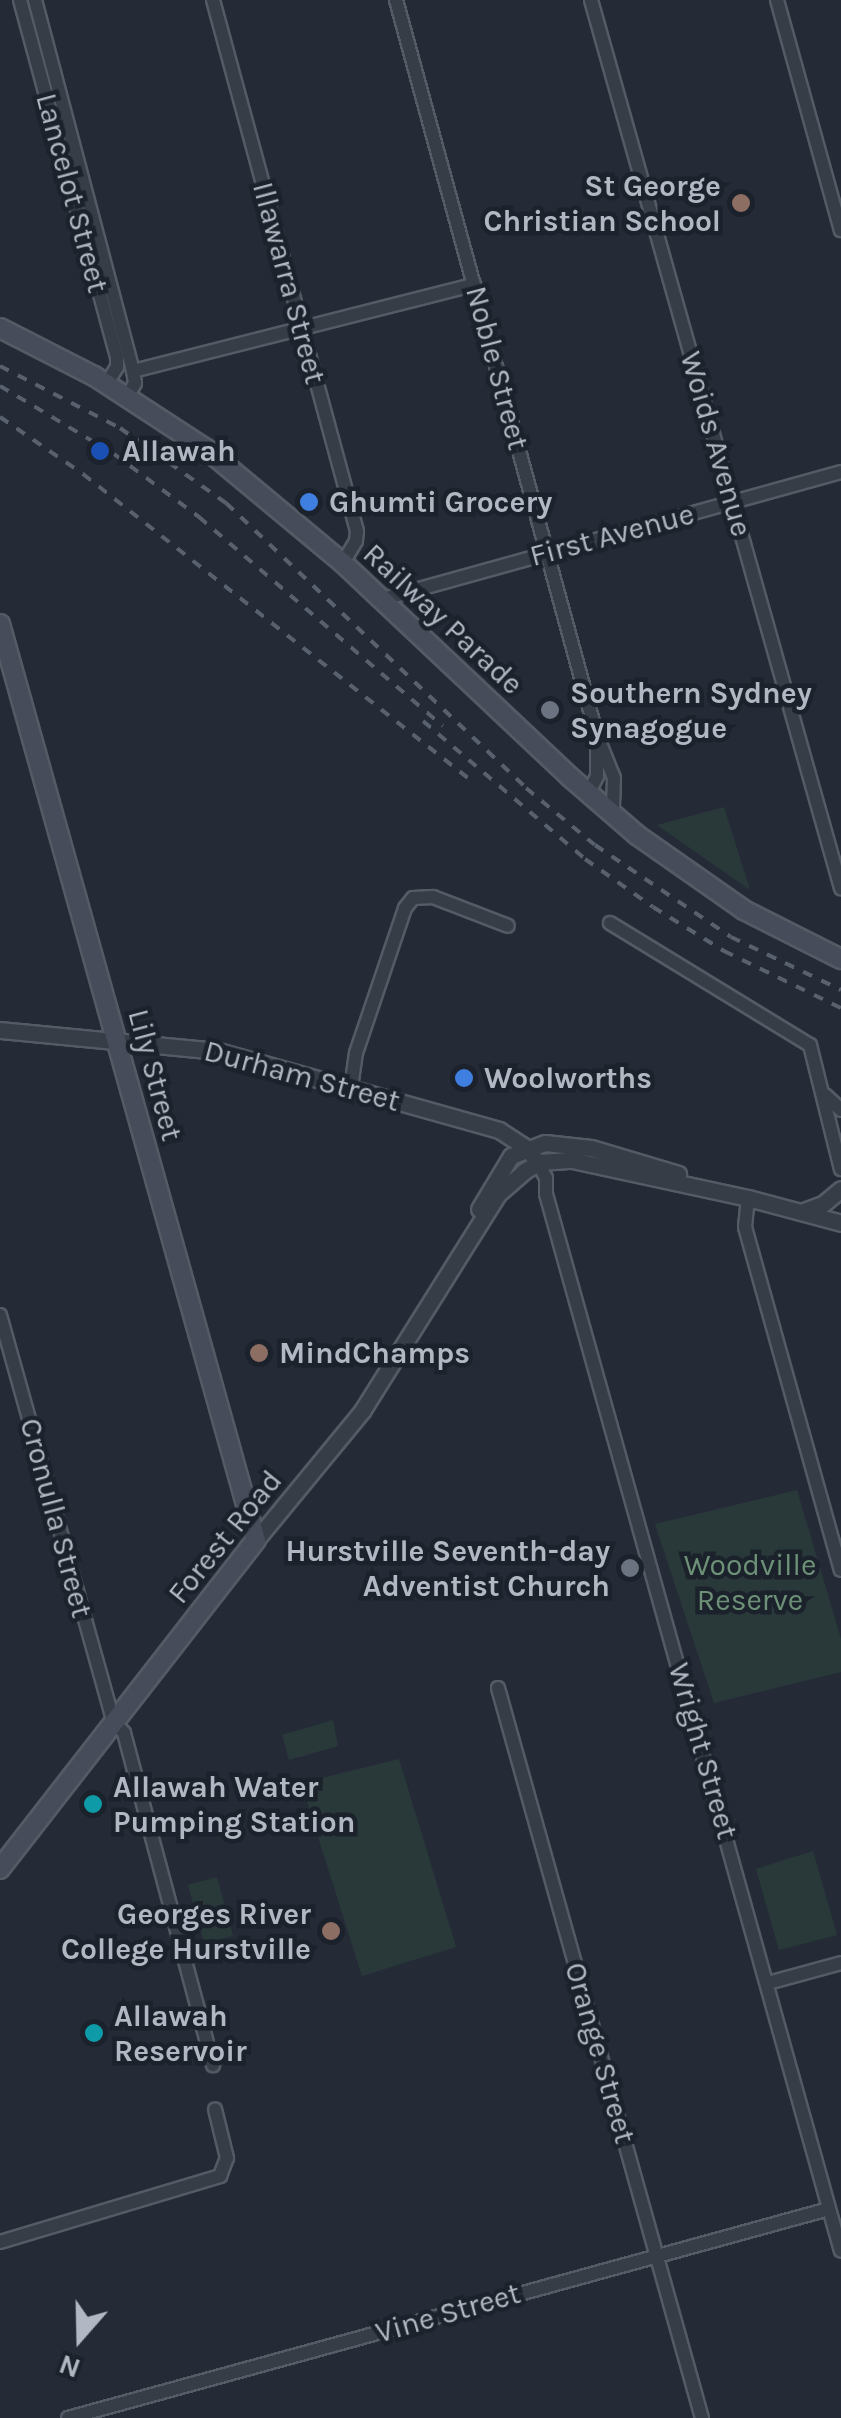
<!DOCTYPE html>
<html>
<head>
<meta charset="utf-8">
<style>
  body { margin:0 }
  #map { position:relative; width:841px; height:2418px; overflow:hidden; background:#242b37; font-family:Karla,sans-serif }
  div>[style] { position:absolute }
  .green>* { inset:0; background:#29393a }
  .roads { filter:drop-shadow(2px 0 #555b65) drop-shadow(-2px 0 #555b65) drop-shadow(0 2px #555b65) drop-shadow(0 -2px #555b65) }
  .minor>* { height:12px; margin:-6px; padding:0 6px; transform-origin:6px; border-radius:6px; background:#373d47 }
  .tertiary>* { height:15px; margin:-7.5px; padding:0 7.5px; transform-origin:7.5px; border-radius:7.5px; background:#373d47 }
  .secondary>* { height:18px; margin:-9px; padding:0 9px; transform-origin:9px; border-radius:9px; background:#464c5a }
  .rail>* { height:4px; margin-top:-2px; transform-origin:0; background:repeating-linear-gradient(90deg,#5a616e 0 10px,transparent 0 20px) }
  .dots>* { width:28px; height:28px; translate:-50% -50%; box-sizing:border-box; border:5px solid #1c222c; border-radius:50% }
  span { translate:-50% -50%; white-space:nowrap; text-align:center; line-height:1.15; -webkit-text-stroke:9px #1c222c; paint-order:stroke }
  .poi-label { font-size:30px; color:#b2b8c3; font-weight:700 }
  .right { translate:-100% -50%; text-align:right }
  .left { translate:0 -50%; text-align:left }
  .street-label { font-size:30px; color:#b2b8c3 }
  .park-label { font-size:30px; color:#6c9176 }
  .north { position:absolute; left:30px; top:2288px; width:100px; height:100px; -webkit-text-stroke:8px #1c222c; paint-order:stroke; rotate:200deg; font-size:28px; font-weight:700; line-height:40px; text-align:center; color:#b2b8c3 }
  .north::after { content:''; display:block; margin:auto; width:35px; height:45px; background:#b2b8c3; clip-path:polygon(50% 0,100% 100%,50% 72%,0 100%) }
</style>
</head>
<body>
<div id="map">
  <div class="green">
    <div style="clip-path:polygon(724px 807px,750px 890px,657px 825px)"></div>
    <div style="clip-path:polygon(797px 1490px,841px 1639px,841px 1672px,714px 1703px,655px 1524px)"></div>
    <div style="clip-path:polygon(333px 1720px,338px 1746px,289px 1760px,282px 1735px)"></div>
    <div style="clip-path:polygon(399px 1759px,456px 1947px,362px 1976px,301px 1783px)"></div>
    <div style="clip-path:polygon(813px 1851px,837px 1935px,779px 1950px,756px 1869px)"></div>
    <div style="clip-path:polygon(217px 1877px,233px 1936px,204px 1943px,188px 1885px)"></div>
  </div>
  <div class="roads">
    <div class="minor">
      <div style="left:20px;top:0;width:370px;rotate:74.8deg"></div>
      <div style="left:117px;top:357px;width:10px;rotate:90deg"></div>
      <div style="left:117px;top:367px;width:19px;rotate:122deg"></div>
      <div style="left:35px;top:0;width:384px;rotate:75.2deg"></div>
      <div style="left:213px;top:0;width:550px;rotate:74.83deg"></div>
      <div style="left:357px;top:531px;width:10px;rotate:96deg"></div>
      <div style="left:356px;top:541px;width:26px;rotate:121deg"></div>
      <div style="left:396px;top:0;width:763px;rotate:74.73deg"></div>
      <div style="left:597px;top:736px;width:45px;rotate:68deg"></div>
      <div style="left:614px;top:778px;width:37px;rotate:92deg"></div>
      <div style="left:591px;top:0;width:923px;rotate:74.28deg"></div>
      <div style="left:777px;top:0;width:239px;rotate:74.5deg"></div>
      <div style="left:127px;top:397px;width:16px;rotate:-60deg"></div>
      <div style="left:135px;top:383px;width:12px;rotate:-99deg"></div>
      <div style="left:133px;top:371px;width:352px;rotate:-14.2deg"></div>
      <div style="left:383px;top:599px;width:475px;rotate:-15.5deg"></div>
      <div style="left:588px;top:794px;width:20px;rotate:-63deg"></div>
      <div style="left:597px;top:776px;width:32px;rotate:-90deg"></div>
      <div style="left:610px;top:923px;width:234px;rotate:31.4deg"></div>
      <div style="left:810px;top:1045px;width:128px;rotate:76deg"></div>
      <div style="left:351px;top:1088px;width:35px;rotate:-82deg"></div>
      <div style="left:356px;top:1053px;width:153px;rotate:-71.3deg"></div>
      <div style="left:405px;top:908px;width:13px;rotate:-51deg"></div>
      <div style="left:413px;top:898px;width:20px;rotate:-3deg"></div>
      <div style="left:433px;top:897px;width:80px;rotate:21.1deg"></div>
      <div style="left:825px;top:1095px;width:22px;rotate:43deg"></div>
      <div style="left:538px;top:1163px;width:17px;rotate:62deg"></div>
      <div style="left:546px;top:1178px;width:16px;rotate:90deg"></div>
      <div style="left:546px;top:1194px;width:1097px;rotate:74.41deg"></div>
      <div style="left:748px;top:1198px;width:29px;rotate:96deg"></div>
      <div style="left:745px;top:1227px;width:356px;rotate:74.4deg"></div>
      <div style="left:0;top:1315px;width:421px;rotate:74.4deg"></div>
      <div style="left:113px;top:1721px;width:16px;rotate:47deg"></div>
      <div style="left:124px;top:1733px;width:344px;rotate:75deg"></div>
      <div style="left:498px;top:1688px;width:758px;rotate:74.39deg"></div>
      <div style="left:768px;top:1983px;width:76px;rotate:-15.3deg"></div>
      <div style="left:0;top:2242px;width:230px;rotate:-16.7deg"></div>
      <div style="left:220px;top:2176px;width:19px;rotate:-69deg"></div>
      <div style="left:227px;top:2158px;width:50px;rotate:-103.8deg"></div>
      <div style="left:68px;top:2418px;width:789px;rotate:-15.36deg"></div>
    </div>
    <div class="tertiary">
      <div style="left:0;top:1030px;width:219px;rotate:5.5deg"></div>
      <div style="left:218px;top:1051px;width:292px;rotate:15.7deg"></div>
      <div style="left:499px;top:1130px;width:33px;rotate:33deg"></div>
      <div style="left:527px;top:1148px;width:19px;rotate:54deg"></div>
      <div style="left:479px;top:1209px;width:62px;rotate:-58.9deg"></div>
      <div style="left:511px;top:1156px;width:36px;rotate:-21deg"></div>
      <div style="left:545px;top:1143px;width:46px;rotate:6.2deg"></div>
      <div style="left:591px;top:1148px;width:91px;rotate:16.6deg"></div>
      <div style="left:801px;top:1212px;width:23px;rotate:-20deg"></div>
      <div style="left:823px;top:1204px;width:23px;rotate:-40deg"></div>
      <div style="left:256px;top:1540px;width:167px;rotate:-50.6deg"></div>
      <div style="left:362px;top:1411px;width:256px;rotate:-57.9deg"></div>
      <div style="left:498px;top:1194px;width:35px;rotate:-41deg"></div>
      <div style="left:524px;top:1171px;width:18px;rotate:-29deg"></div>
      <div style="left:540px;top:1162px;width:32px;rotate:-4deg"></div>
      <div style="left:572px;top:1160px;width:180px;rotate:12.2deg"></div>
      <div style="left:748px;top:1198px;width:96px;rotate:15deg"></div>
    </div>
    <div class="secondary">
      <div style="left:0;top:328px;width:106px;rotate:27.1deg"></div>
      <div style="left:94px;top:376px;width:134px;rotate:33.1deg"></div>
      <div style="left:206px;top:449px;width:178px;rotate:39.8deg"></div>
      <div style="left:343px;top:563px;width:312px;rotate:43.3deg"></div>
      <div style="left:570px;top:777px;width:89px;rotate:40.9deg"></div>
      <div style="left:637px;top:835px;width:131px;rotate:35deg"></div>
      <div style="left:744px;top:910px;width:109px;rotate:26.8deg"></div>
      <div style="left:0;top:624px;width:951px;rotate:74.39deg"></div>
      <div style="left:256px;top:1540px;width:417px;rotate:127.9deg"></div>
    </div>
  </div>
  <div class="rail">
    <div style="left:0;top:366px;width:135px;rotate:27.3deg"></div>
    <div style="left:120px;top:428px;width:130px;rotate:35.3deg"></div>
    <div style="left:226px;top:503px;width:414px;rotate:43.5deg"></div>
    <div style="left:526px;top:788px;width:89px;rotate:39.6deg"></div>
    <div style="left:595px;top:845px;width:164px;rotate:34.1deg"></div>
    <div style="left:731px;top:937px;width:122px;rotate:25.7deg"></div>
    <div style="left:0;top:386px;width:133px;rotate:30.8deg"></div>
    <div style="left:114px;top:454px;width:106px;rotate:36.5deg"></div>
    <div style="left:199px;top:517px;width:321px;rotate:40.6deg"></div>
    <div style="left:0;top:417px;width:101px;rotate:34.5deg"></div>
    <div style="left:83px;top:474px;width:494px;rotate:38.3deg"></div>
    <div style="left:423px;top:721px;width:213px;rotate:40.4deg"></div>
    <div style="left:585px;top:859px;width:83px;rotate:35.2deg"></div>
    <div style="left:653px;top:907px;width:84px;rotate:31.8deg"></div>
    <div style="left:724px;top:951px;width:130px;rotate:26deg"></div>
  </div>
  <div class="dots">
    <div style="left:741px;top:203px;background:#8d6e63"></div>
    <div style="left:100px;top:451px;background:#1a4fb4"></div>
    <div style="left:309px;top:502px;background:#3f7fe0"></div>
    <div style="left:550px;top:710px;background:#6b7280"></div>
    <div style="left:464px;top:1078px;background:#3f7fe0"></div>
    <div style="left:259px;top:1353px;background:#8d6e63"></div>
    <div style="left:630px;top:1568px;background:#6b7280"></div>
    <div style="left:93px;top:1804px;background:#0f9aa8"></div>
    <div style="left:331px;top:1931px;background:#8d6e63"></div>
    <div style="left:94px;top:2033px;background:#0f9aa8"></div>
  </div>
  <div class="poi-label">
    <span class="right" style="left:721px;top:203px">St George<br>Christian School</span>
    <span class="left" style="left:122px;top:451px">Allawah</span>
    <span class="left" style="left:329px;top:502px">Ghumti Grocery</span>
    <span class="left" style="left:570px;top:710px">Southern Sydney<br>Synagogue</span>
    <span class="left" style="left:484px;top:1078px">Woolworths</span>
    <span class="left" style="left:279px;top:1353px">MindChamps</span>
    <span class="right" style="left:610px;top:1568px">Hurstville Seventh-day<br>Adventist Church</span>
    <span class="left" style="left:113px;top:1804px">Allawah Water<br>Pumping Station</span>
    <span class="right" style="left:311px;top:1931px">Georges River<br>College Hurstville</span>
    <span class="left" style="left:114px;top:2033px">Allawah<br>Reservoir</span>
  </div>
  <div class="street-label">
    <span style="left:72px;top:193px;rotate:75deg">Lancelot Street</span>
    <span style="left:289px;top:283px;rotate:75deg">Illawarra Street</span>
    <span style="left:497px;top:368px;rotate:75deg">Noble Street</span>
    <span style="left:716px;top:444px;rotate:74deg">Woids Avenue</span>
    <span style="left:612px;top:535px;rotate:-15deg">First Avenue</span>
    <span style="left:443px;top:619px;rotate:43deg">Railway Parade</span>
    <span style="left:155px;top:1075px;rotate:75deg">Lily Street</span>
    <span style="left:302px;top:1076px;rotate:15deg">Durham Street</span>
    <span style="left:56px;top:1518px;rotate:75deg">Cronulla Street</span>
    <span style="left:225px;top:1537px;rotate:-51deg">Forest Road</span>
    <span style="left:703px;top:1751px;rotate:74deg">Wright Street</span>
    <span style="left:600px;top:2053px;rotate:74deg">Orange Street</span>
    <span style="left:448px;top:2313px;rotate:-16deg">Vine Street</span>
  </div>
  <div class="park-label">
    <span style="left:750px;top:1582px">Woodville<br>Reserve</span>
  </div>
  <div class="north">N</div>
</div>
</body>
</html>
